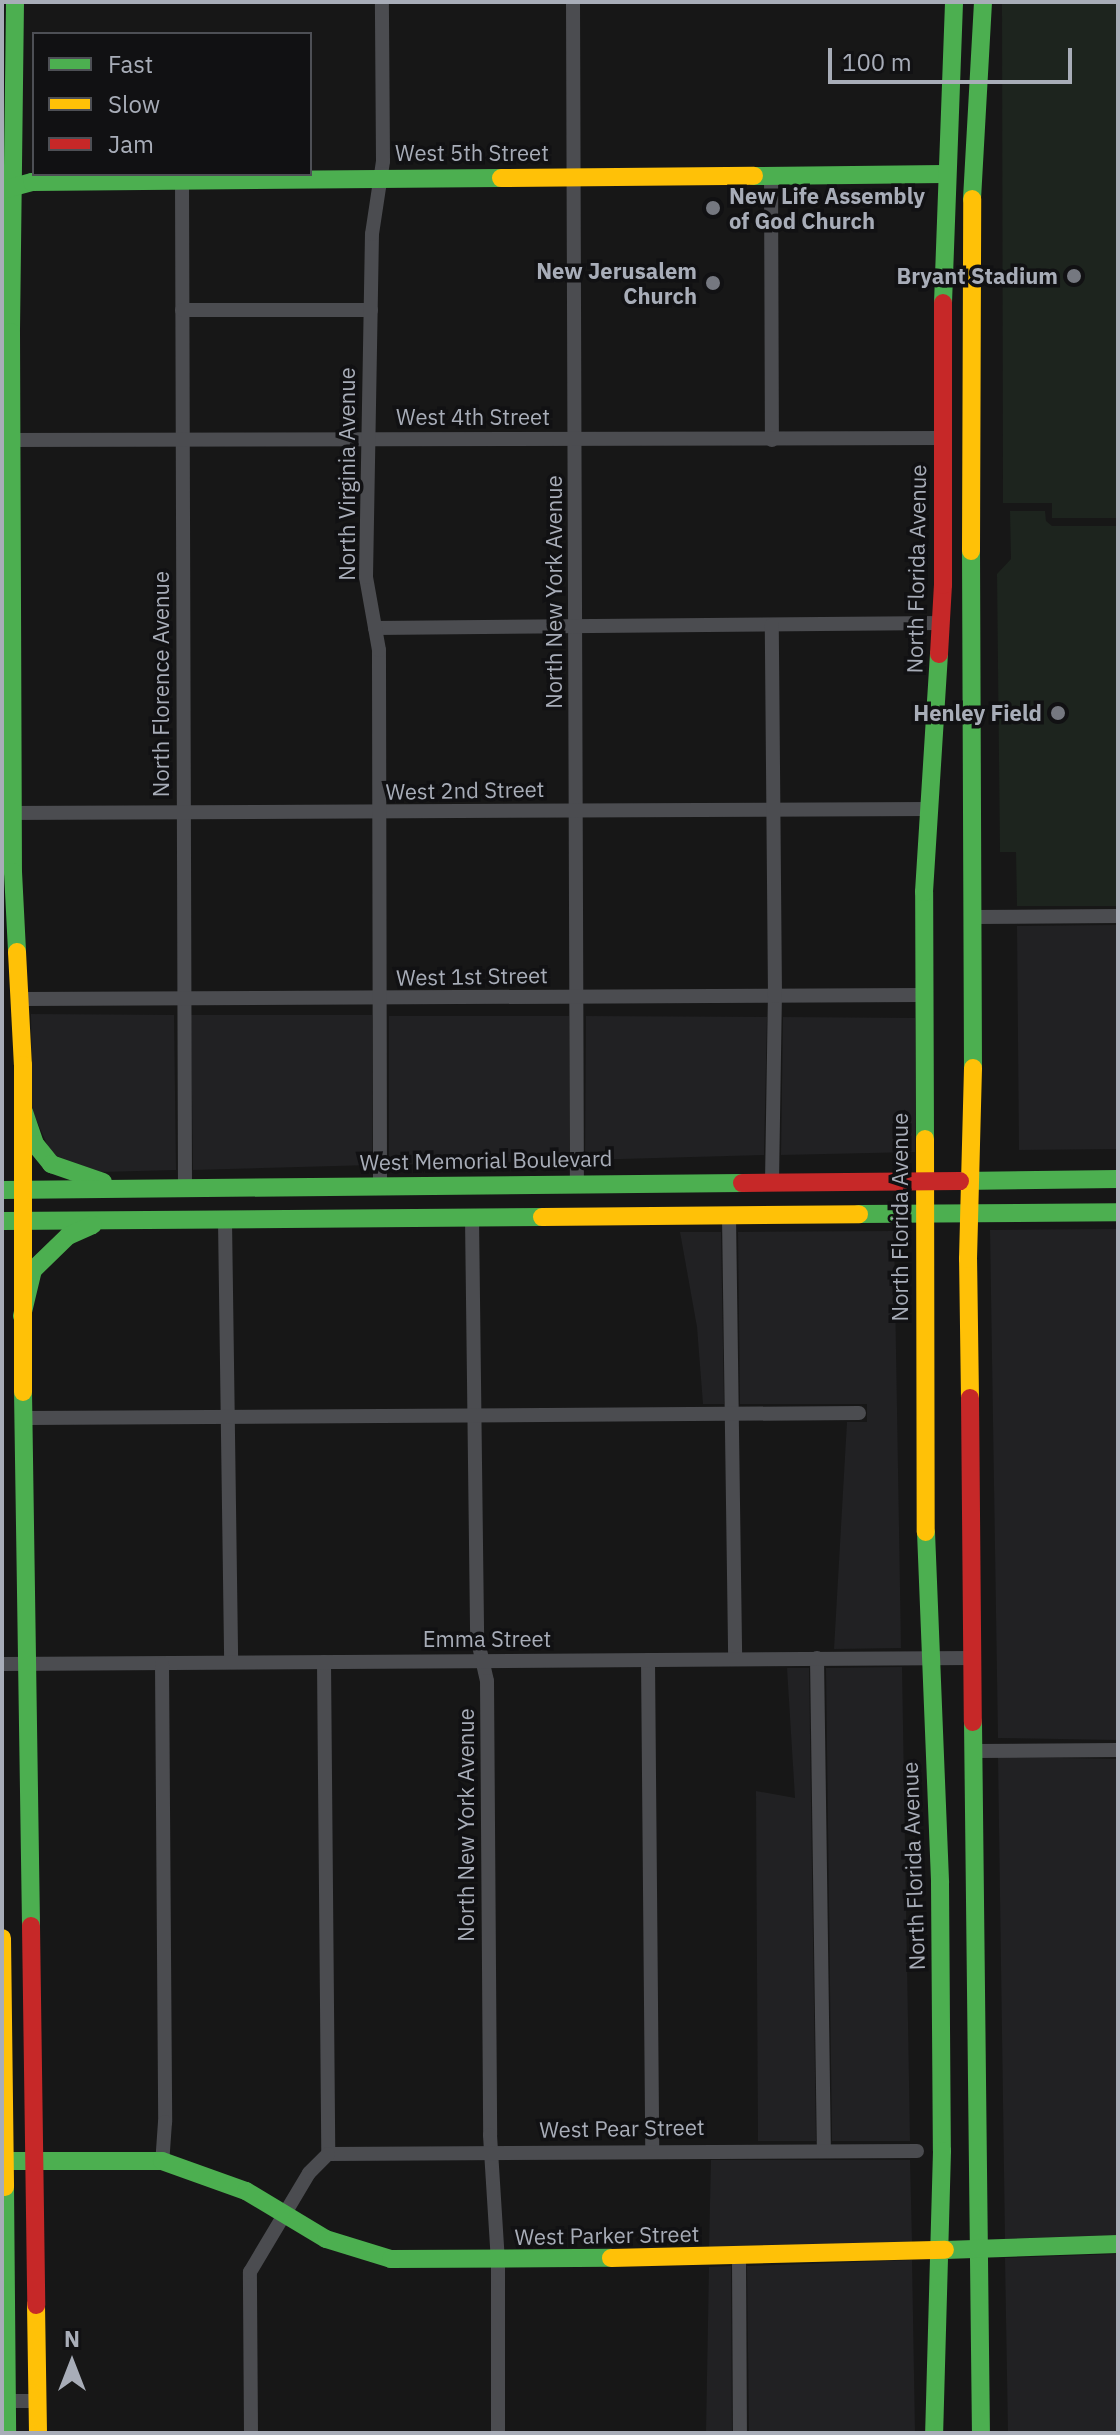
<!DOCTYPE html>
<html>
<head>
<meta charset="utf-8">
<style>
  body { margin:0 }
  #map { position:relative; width:1120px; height:2435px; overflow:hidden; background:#171717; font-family:"IBM Plex Sans",sans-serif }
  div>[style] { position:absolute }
  .built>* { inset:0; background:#212123 }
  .green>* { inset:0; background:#1d241e }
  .street>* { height:14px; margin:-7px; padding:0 7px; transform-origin:7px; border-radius:7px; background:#4b4c50 }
  .fast>* { height:18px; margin:-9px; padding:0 9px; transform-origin:9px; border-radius:9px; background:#4caf50 }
  .slow>* { height:18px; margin:-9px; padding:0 9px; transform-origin:9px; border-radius:9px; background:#ffc107 }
  .jam>* { height:18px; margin:-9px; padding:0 9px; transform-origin:9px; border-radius:9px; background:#c62828 }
  .dots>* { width:22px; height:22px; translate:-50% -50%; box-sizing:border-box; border:4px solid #111113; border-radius:50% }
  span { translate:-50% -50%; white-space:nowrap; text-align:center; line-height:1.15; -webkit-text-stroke:7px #111113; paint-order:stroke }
  .street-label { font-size:22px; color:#a8adb8 }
  .poi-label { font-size:22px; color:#a8adb8; font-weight:700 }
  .left { translate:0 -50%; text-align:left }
  .right { translate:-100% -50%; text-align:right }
  .frame { position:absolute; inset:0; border:4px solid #a8adb8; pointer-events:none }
  .legend { position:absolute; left:32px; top:32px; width:280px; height:144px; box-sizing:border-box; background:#111113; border:2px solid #4d4f55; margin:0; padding:10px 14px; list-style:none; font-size:24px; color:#a8adb8 }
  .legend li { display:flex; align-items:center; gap:16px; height:40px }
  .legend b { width:40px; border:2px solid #4d4f55 }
  .north { position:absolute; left:32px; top:2323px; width:80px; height:80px; -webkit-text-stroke:6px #111113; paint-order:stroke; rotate:0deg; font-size:22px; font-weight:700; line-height:32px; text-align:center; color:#a8adb8 }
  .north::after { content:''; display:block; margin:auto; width:28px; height:36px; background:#a8adb8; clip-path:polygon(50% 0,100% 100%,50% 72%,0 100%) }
  .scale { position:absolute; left:828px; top:48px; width:244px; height:36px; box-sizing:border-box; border:4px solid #a8adb8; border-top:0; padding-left:10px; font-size:24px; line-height:28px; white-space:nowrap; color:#a8adb8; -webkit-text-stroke:6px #111113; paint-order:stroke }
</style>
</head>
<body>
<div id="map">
  <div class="built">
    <div style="clip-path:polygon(1118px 925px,1118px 1149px,1019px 1150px,1017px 926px)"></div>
    <div style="clip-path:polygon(31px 1014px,174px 1015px,176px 1170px,101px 1172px,56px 1156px,49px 1149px,32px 1110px)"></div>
    <div style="clip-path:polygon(191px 1015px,372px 1015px,372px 1165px,193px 1170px)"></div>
    <div style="clip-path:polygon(389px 1016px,569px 1016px,569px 1160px,389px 1165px)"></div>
    <div style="clip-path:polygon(586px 1016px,767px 1017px,764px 1155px,585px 1160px)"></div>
    <div style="clip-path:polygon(783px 1017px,915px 1018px,915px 1152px,781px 1155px)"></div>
    <div style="clip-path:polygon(1118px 1229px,1118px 1740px,998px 1738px,990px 1230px)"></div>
    <div style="clip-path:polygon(894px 1231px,901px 1648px,834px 1649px,847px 1422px,867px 1422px,867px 1404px,740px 1404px,738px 1232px)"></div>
    <div style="clip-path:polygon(680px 1232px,721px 1232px,724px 1404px,703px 1404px,697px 1327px)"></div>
    <div style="clip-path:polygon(902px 1667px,910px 2141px,832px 2141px,826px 1668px)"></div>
    <div style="clip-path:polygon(787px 1668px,809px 1668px,816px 2141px,758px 2141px,756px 1791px,795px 1798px)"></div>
    <div style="clip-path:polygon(998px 1757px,1118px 1759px,1118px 2235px,1005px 2239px)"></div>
    <div style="clip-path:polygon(711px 2160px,910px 2160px,912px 2242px,709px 2248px)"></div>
    <div style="clip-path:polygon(1118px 2254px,1118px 2433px,1008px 2433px,1005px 2258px)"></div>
    <div style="clip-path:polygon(912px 2260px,915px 2433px,749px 2433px,747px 2266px)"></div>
    <div style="clip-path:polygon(731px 2266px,732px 2433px,706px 2433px,709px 2267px)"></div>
  </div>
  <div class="green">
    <div style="clip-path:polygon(1002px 2px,1118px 2px,1118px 518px,1052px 518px,1052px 503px,1003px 503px)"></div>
    <div style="clip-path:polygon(1010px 511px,1045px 511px,1046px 521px,1052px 526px,1118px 526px,1118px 906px,1017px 906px,1016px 852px,1000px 852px,997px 574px,1011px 559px)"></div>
  </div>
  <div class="street">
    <div style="left:573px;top:2px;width:1181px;rotate:89.81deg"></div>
    <div style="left:771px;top:174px;width:266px;rotate:89.8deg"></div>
    <div style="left:182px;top:180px;width:1007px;rotate:89.83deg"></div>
    <div style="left:182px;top:310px;width:189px"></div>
    <div style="left:4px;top:440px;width:939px;rotate:-0.12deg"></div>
    <div style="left:375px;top:628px;width:567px;rotate:-0.51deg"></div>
    <div style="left:2px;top:813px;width:927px;rotate:-0.25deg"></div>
    <div style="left:973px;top:917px;width:145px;rotate:-0.4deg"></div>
    <div style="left:22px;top:999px;width:901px;rotate:-0.25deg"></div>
    <div style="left:772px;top:1182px;width:186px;rotate:-89.1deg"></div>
    <div style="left:775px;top:996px;width:371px;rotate:-90.5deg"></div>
    <div style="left:380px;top:1186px;width:536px;rotate:-90.11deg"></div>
    <div style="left:379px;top:650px;width:74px;rotate:-100.1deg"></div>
    <div style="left:366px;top:577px;width:343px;rotate:-89deg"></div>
    <div style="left:372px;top:234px;width:74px;rotate:-81.4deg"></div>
    <div style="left:383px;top:161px;width:159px;rotate:-90.4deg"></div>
    <div style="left:729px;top:1216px;width:443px;rotate:89.2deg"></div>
    <div style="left:472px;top:1217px;width:420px;rotate:89.3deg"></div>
    <div style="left:477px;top:1637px;width:45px;rotate:77.2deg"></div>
    <div style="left:487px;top:1681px;width:454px;rotate:89.6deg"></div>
    <div style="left:490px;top:2135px;width:126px;rotate:86.4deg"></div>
    <div style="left:498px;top:2261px;width:172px;rotate:90deg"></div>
    <div style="left:225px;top:1220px;width:442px;rotate:89.2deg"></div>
    <div style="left:26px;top:1418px;width:833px;rotate:-0.34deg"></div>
    <div style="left:817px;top:1658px;width:493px;rotate:89.2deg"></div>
    <div style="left:648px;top:1660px;width:491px;rotate:89.5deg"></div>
    <div style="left:324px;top:1662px;width:492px;rotate:89.5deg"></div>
    <div style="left:2px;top:1664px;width:971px;rotate:-0.35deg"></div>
    <div style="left:162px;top:1664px;width:458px;rotate:89.6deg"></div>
    <div style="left:165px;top:2122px;width:39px;rotate:94deg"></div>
    <div style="left:975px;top:1751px;width:143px;rotate:-0.4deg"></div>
    <div style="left:328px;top:2154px;width:589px;rotate:-0.29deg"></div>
    <div style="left:739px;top:2257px;width:176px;rotate:89.7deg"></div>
    <div style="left:2px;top:2401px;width:36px"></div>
    <div style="left:251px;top:2433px;width:161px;rotate:-90.4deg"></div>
    <div style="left:250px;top:2272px;width:115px;rotate:-59.2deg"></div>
    <div style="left:309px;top:2173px;width:27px;rotate:-45deg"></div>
  </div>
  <div class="fast">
    <div style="left:15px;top:2px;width:330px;rotate:90.7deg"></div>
    <div style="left:11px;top:332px;width:540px;rotate:89.79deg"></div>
    <div style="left:13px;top:872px;width:80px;rotate:87.1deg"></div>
    <div style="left:754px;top:176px;width:190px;rotate:-0.6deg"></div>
    <div style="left:2px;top:190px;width:31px;rotate:-15deg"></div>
    <div style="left:32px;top:182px;width:469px;rotate:-0.5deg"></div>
    <div style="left:972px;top:199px;width:197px;rotate:-86.8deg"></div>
    <div style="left:943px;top:303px;width:301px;rotate:-87.9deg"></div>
    <div style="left:971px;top:551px;width:517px;rotate:89.78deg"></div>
    <div style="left:24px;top:1112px;width:34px;rotate:71deg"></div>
    <div style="left:35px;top:1144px;width:26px;rotate:51deg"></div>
    <div style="left:51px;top:1164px;width:55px;rotate:19.1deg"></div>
    <div style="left:925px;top:1139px;width:247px;rotate:-90.2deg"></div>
    <div style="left:924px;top:892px;width:238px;rotate:-86.4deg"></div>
    <div style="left:960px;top:1181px;width:158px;rotate:-0.7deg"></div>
    <div style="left:2px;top:1190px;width:740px;rotate:-0.54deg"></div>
    <div style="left:859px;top:1214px;width:259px;rotate:-0.4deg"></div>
    <div style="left:2px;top:1221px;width:540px;rotate:-0.42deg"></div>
    <div style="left:22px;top:1316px;width:47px;rotate:-76.6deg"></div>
    <div style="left:33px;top:1270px;width:49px;rotate:-44.2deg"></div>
    <div style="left:68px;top:1236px;width:27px;rotate:-24deg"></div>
    <div style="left:23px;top:1392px;width:534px;rotate:89.14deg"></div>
    <div style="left:926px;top:1532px;width:351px;rotate:87.7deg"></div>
    <div style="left:940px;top:1883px;width:268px;rotate:89.6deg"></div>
    <div style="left:942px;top:2151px;width:282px;rotate:91.6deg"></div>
    <div style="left:973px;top:1722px;width:711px;rotate:89.36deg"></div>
    <div style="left:2px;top:2161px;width:160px"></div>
    <div style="left:162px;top:2161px;width:89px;rotate:19.7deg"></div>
    <div style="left:246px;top:2191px;width:93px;rotate:31deg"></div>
    <div style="left:326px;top:2239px;width:68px;rotate:17.1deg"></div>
    <div style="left:391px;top:2259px;width:220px;rotate:-0.3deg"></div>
    <div style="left:5px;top:2187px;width:246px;rotate:89.5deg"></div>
    <div style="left:945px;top:2250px;width:173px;rotate:-2deg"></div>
  </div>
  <div class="slow">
    <div style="left:501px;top:178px;width:253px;rotate:-0.5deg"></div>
    <div style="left:971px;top:551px;width:352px;rotate:-89.8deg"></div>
    <div style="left:17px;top:952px;width:113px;rotate:87deg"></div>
    <div style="left:23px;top:1065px;width:327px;rotate:90deg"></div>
    <div style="left:925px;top:1139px;width:393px;rotate:89.9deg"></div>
    <div style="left:542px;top:1217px;width:317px;rotate:-0.5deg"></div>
    <div style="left:970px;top:1398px;width:139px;rotate:-90.8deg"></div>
    <div style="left:968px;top:1259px;width:191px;rotate:-88.5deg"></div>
    <div style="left:2px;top:1938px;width:249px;rotate:89.3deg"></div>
    <div style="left:611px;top:2258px;width:334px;rotate:-1.4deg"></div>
    <div style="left:36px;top:2305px;width:128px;rotate:89.1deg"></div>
  </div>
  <div class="jam">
    <div style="left:939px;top:654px;width:69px;rotate:-86.7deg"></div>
    <div style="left:943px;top:585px;width:282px;rotate:-90deg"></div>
    <div style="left:742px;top:1183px;width:218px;rotate:-0.5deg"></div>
    <div style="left:970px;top:1398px;width:324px;rotate:89.5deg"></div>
    <div style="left:31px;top:1926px;width:379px;rotate:89.2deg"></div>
  </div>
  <div class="dots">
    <div style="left:713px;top:208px;background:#757880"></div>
    <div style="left:1074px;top:276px;background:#757880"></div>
    <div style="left:713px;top:283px;background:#757880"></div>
    <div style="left:1058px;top:713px;background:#757880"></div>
  </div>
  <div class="street-label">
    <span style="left:472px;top:153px">West 5th Street</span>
    <span style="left:473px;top:417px">West 4th Street</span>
    <span style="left:347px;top:474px;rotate:-90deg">North Virginia Avenue</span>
    <span style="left:916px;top:569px;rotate:-89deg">North Florida Avenue</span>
    <span style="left:554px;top:592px;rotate:-90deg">North New York Avenue</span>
    <span style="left:161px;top:684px;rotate:-90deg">North Florence Avenue</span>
    <span style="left:465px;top:790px;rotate:-1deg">West 2nd Street</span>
    <span style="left:472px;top:976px;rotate:-1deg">West 1st Street</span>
    <span style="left:486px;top:1160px;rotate:-1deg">West Memorial Boulevard</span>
    <span style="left:900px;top:1217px;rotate:-90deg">North Florida Avenue</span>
    <span style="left:487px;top:1639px">Emma Street</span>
    <span style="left:466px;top:1825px;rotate:-90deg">North New York Avenue</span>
    <span style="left:913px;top:1866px;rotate:-92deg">North Florida Avenue</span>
    <span style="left:622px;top:2128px;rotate:-1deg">West Pear Street</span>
    <span style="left:607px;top:2235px;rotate:-1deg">West Parker Street</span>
  </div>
  <div class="poi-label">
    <span class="left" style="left:729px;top:208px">New Life Assembly<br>of God Church</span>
    <span class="right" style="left:697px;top:283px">New Jerusalem<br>Church</span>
    <span class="right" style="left:1058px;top:276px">Bryant Stadium</span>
    <span class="right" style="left:1042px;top:713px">Henley Field</span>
  </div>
  <div class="frame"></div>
  <ul class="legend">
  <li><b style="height:10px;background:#4caf50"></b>Fast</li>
  <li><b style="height:10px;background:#ffc107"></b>Slow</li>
  <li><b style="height:10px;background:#c62828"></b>Jam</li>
  </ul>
  <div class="north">N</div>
  <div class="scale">100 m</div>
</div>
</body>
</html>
